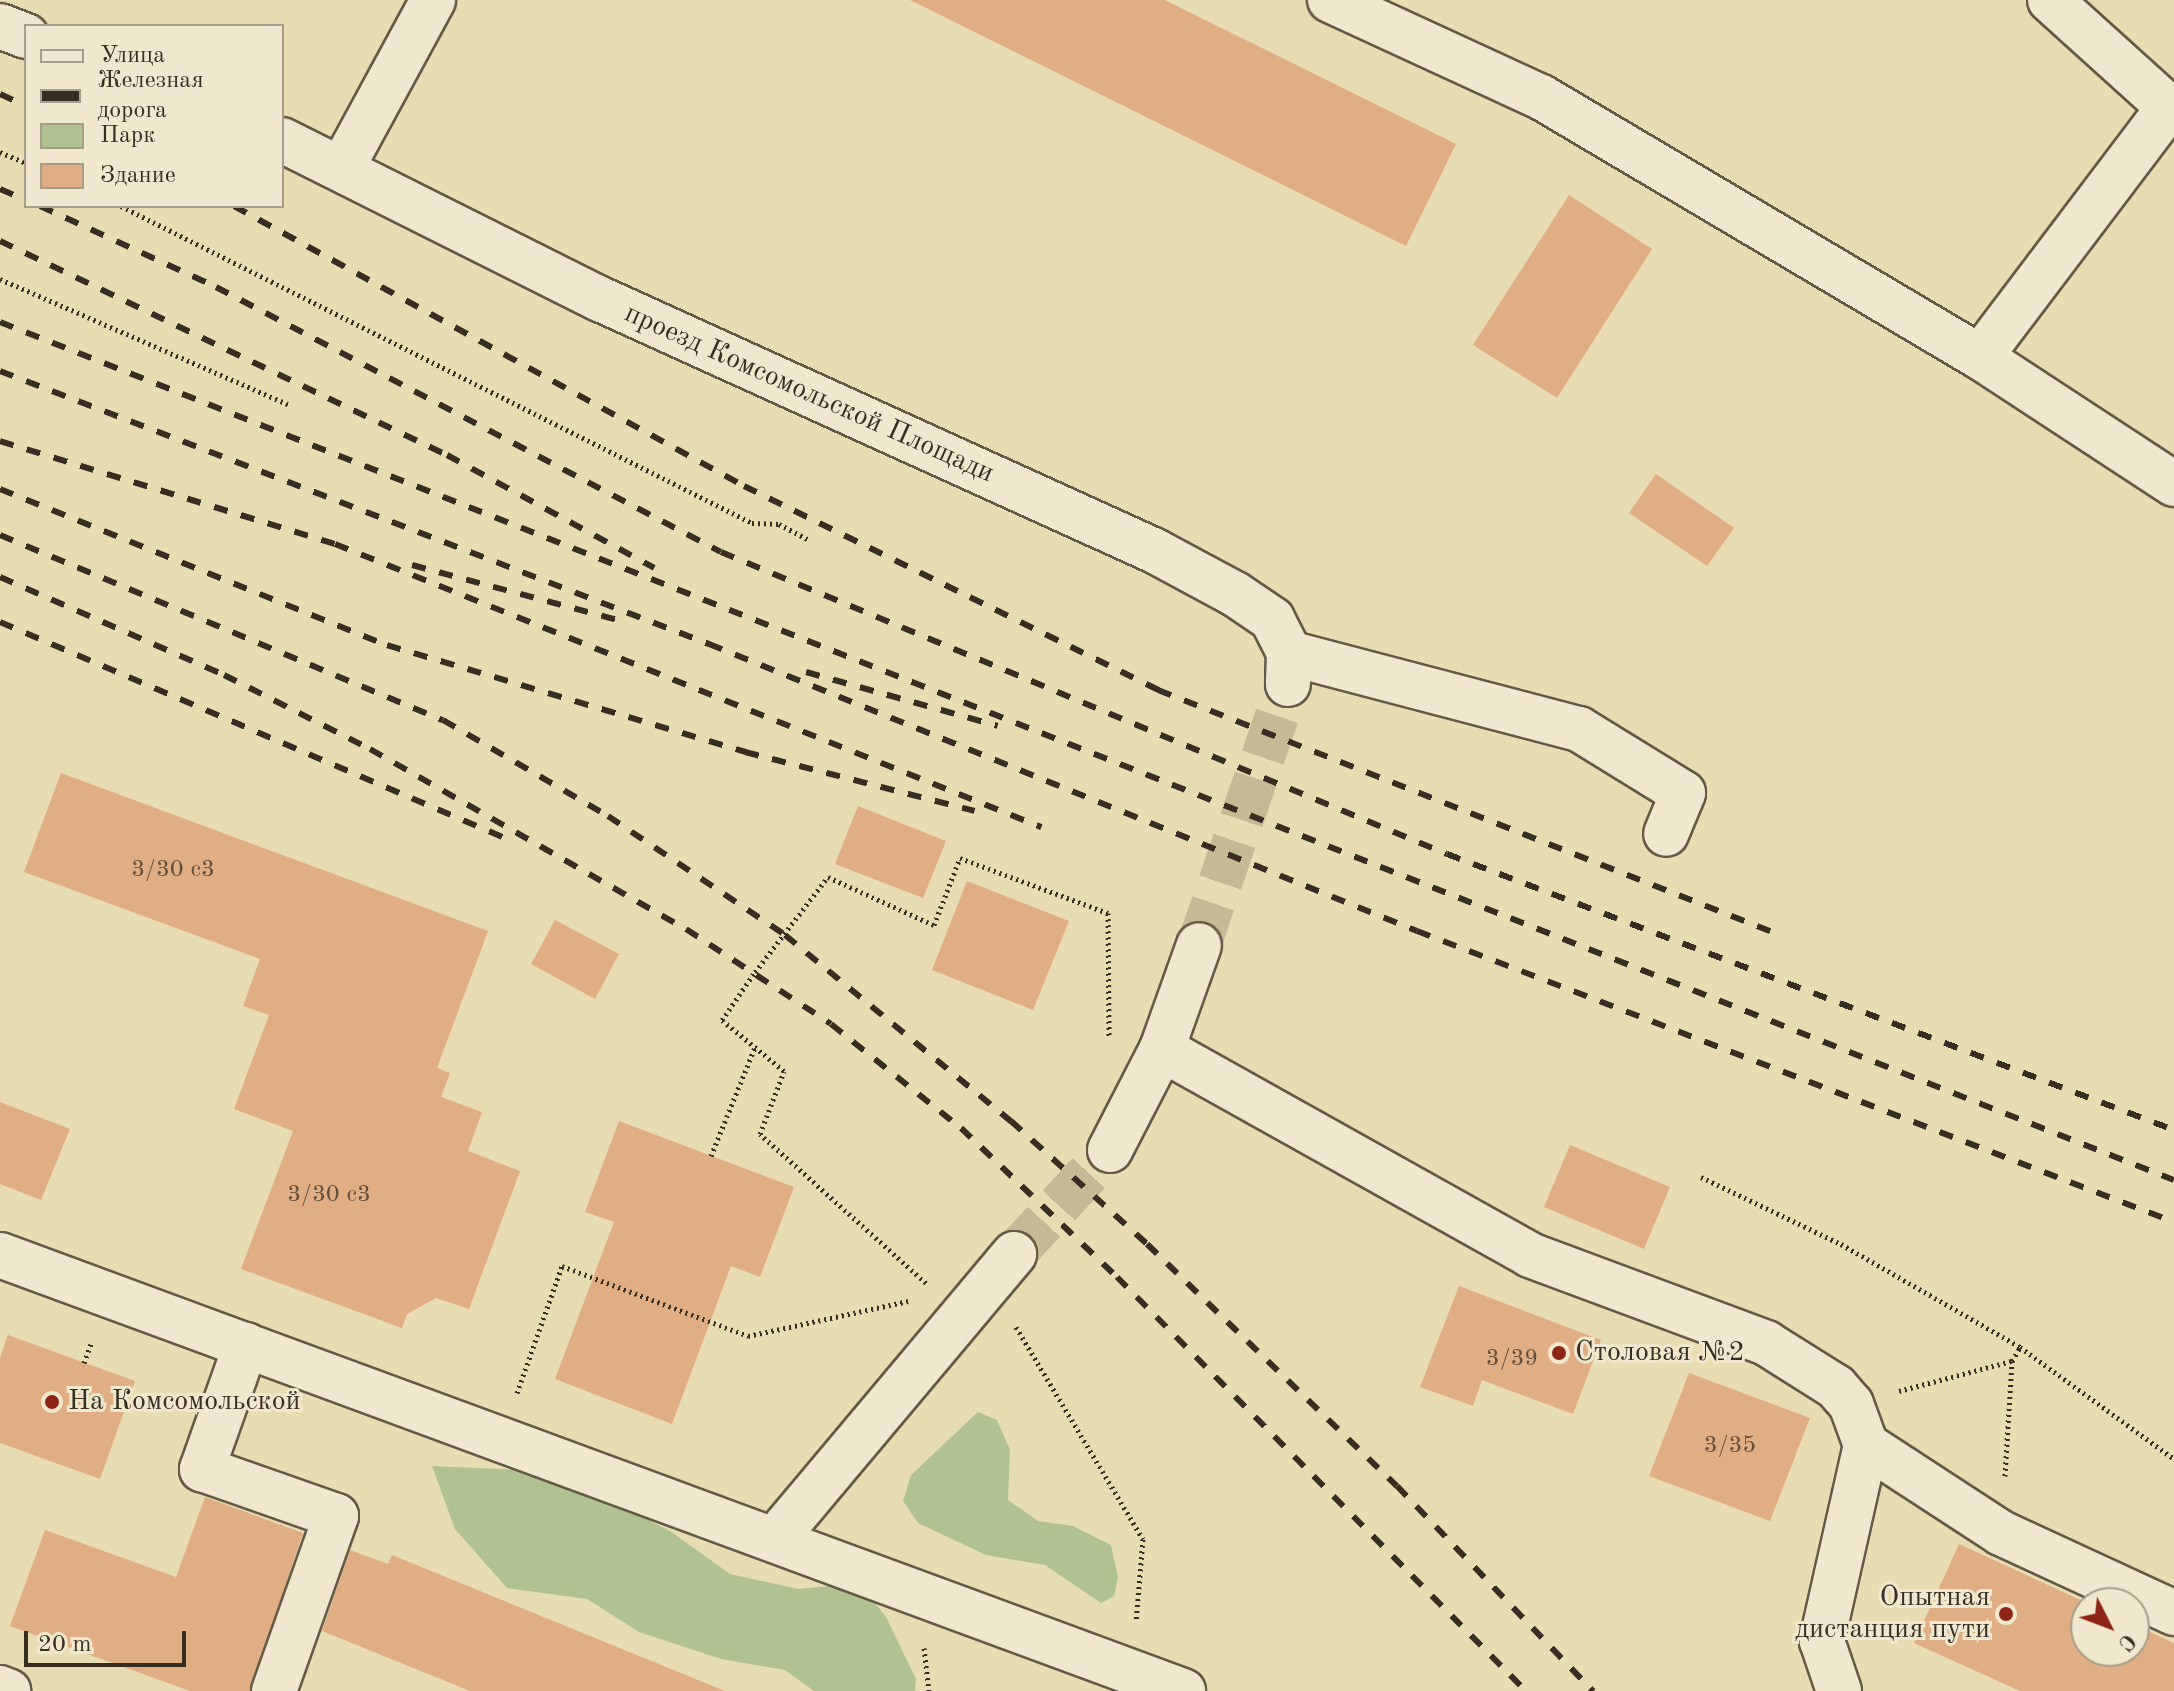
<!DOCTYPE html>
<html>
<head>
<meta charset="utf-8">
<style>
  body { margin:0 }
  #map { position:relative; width:2174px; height:1691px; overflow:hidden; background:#e8dcb3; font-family:"Old Standard TT",serif }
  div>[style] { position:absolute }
  .green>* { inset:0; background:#b0c291 }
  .building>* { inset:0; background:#e1ad83 }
  .minor-tunnel>* { height:44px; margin-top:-22px; transform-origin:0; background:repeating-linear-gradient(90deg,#c5b996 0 44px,transparent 0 66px) }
  .path>* { height:5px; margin-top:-2.5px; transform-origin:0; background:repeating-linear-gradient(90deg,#372e23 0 2px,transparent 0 6px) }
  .roads { filter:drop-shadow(2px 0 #635a47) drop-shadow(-2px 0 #635a47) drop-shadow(0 2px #635a47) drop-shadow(0 -2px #635a47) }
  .minor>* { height:44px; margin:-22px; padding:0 22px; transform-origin:22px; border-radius:22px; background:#f0e8ce }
  .rail>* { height:6px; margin-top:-3px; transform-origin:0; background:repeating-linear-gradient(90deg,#372e23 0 14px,transparent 0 28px) }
  .dots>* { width:22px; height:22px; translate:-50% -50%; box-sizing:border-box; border:4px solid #f0e8ce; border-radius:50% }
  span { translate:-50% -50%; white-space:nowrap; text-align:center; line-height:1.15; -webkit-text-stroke:6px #f0e8ce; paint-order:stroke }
  .number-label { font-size:24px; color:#624e3b }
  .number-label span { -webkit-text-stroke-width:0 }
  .street-label { font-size:28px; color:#372e23 }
  .poi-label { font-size:28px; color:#372e23 }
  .left { translate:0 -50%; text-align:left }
  .right { translate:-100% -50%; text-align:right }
  .legend { position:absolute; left:24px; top:24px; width:260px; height:184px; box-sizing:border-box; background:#f0e8ce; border:2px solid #a69e8a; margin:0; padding:10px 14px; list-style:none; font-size:24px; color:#372e23 }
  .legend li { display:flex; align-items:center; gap:16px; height:40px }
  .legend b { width:40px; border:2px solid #a69e8a }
  .north { position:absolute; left:2070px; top:1587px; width:80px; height:80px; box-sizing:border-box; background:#f0e8ce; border:2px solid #a69e8a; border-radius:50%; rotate:132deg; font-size:22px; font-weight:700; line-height:32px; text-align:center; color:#372e23 }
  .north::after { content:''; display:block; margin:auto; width:28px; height:36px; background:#8f2418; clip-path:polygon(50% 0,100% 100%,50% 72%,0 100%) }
  .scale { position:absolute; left:24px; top:1631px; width:162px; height:36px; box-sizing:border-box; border:4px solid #372e23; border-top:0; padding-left:10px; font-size:24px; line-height:28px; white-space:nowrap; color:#372e23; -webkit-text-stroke:6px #f0e8ce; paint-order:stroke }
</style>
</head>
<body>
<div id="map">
  <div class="green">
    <div style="clip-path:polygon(978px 1412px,997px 1420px,1010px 1450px,1008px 1500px,1038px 1521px,1073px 1526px,1111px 1545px,1118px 1577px,1114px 1596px,1101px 1603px,1045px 1565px,986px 1555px,918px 1523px,903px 1501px,911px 1475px)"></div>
    <div style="clip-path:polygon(432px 1466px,520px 1470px,596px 1494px,670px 1531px,730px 1574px,798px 1589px,859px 1583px,886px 1617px,916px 1679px,915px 1691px,814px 1691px,785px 1670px,721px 1659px,639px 1632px,587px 1599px,507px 1588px,455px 1529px)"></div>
  </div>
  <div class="building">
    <div style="clip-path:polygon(910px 0,1165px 0,1456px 144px,1406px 246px)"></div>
    <div style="clip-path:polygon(1569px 195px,1652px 249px,1557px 398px,1473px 345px)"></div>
    <div style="clip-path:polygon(1656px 474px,1734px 528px,1707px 566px,1629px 513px)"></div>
    <div style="clip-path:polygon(61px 773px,488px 931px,437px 1068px,450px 1073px,441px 1097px,482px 1112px,468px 1151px,520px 1171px,469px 1309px,436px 1298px,407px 1314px,402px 1328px,241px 1269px,293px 1131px,234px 1109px,269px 1015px,243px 1006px,260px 959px,24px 872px)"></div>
    <div style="clip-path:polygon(858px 806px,946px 841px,923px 898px,835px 864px)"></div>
    <div style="clip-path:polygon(967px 881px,1069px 921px,1033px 1010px,932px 970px)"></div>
    <div style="clip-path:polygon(555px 920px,619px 954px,595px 999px,531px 964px)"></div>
    <div style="clip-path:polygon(0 1102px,70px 1129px,41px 1200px,0 1184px)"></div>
    <div style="clip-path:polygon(619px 1121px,794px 1187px,760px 1277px,731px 1266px,672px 1424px,555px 1379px,614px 1222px,585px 1212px)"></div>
    <div style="clip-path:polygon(1570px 1145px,1670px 1187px,1644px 1249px,1544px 1207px)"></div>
    <div style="clip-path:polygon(1459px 1286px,1601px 1340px,1573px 1414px,1482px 1380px,1473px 1406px,1420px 1387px)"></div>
    <div style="clip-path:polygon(8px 1335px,135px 1381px,100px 1479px,0 1443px,0 1358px)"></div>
    <div style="clip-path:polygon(1689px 1373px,1810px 1418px,1770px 1521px,1649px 1476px)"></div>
    <div style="clip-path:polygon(205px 1497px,303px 1533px,250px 1691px,190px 1691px,10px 1626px,45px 1530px,176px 1577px)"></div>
    <div style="clip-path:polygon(1959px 1544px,2087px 1603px,2086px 1651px,2134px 1651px,2134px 1625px,2174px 1643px,2174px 1691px,2020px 1691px,1914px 1643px)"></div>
    <div style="clip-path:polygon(350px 1550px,388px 1564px,392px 1555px,725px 1691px,470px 1691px,322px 1631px)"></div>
  </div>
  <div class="minor-tunnel">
    <div style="left:1199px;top:945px;width:276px;rotate:-71.2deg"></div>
    <div style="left:1014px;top:1254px;width:142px;rotate:-47.3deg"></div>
  </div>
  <div class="path">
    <div style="left:0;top:152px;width:28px;rotate:23deg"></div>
    <div style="left:121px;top:206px;width:706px;rotate:26.67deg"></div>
    <div style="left:752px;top:523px;width:27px;rotate:2deg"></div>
    <div style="left:779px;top:524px;width:32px;rotate:28deg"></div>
    <div style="left:0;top:279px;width:314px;rotate:23.5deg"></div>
    <div style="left:711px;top:1156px;width:118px;rotate:-68deg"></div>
    <div style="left:1701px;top:1177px;width:155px;rotate:25.6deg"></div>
    <div style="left:1841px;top:1244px;width:207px;rotate:29.9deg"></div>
    <div style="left:2020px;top:1347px;width:190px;rotate:36deg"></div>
    <div style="left:926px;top:1283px;width:223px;rotate:-138.1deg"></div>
    <div style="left:760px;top:1134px;width:67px;rotate:-69.1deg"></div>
    <div style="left:784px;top:1071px;width:80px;rotate:-140.6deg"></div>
    <div style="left:722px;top:1020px;width:58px;rotate:-55.5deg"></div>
    <div style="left:755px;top:972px;width:120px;rotate:-52.5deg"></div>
    <div style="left:828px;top:877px;width:116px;rotate:24.4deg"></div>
    <div style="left:934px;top:925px;width:72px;rotate:-68.8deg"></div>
    <div style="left:960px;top:858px;width:158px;rotate:20.4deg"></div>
    <div style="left:1108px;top:913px;width:124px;rotate:89.5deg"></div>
    <div style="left:1016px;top:1327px;width:247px;rotate:59.1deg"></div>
    <div style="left:1143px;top:1539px;width:83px;rotate:94.8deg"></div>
    <div style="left:84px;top:1363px;width:23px;rotate:-70deg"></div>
    <div style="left:1899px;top:1391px;width:117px;rotate:-14.9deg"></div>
    <div style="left:2012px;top:1361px;width:16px;rotate:-60deg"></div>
    <div style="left:517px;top:1393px;width:135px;rotate:-70.5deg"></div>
    <div style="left:562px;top:1266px;width:199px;rotate:20.6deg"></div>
    <div style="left:748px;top:1336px;width:164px;rotate:-12.3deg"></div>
    <div style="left:2005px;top:1476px;width:115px;rotate:-86.5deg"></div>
    <div style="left:924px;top:1648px;width:43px;rotate:83.4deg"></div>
  </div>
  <div class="roads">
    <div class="minor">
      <div style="left:1330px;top:0;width:232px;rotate:24.7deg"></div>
      <div style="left:1541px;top:97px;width:510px;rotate:30.64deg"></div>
      <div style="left:1980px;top:357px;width:232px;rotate:33.2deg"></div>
      <div style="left:2050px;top:0;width:167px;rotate:42.1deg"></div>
      <div style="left:0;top:26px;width:28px;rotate:21deg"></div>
      <div style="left:282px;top:140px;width:356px;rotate:26.6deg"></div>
      <div style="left:600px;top:299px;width:610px;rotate:24.42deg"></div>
      <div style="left:1155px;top:551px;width:91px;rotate:28.3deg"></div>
      <div style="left:1235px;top:594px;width:45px;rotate:34deg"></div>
      <div style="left:1272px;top:619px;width:38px;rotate:63deg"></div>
      <div style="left:1289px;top:653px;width:31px;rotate:92deg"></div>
      <div style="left:343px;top:166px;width:189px;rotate:-61.5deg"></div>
      <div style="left:1980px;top:357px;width:310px;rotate:-52.9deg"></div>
      <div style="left:1289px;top:653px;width:300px;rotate:14.7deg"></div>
      <div style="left:1579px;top:729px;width:122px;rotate:31.6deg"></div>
      <div style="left:1683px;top:793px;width:44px;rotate:112.5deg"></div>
      <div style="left:1162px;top:1049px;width:422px;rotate:29.2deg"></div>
      <div style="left:1530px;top:1255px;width:252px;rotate:20.4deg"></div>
      <div style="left:1766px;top:1343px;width:83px;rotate:32.2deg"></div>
      <div style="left:1836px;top:1387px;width:23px;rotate:49deg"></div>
      <div style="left:1851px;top:1404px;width:44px;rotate:69.9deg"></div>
      <div style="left:1866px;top:1445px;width:201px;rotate:102.7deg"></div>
      <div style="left:1822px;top:1641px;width:53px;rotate:71.2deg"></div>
      <div style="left:1110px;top:1150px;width:114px;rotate:-62.8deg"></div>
      <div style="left:1162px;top:1049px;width:110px;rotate:-70.4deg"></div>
      <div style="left:0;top:1255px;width:1261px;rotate:20.23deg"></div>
      <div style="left:246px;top:1345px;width:132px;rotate:109.5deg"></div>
      <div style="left:202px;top:1469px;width:142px;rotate:19.3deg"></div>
      <div style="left:336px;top:1516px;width:186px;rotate:109.5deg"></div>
      <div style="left:1866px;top:1445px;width:161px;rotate:33.1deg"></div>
      <div style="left:2001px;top:1533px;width:191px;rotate:24.8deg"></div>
      <div style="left:775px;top:1539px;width:372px;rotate:-50deg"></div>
      <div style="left:0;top:1688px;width:9px;rotate:21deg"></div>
    </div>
  </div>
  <div class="rail">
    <div style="left:0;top:94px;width:29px;rotate:25deg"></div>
    <div style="left:0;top:189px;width:28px;rotate:23deg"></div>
    <div style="left:40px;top:206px;width:194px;rotate:24.7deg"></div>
    <div style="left:216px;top:287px;width:570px;rotate:27.69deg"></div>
    <div style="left:721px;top:552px;width:786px;rotate:22.59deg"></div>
    <div style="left:1447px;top:854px;width:778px;rotate:20.79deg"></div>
    <div style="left:234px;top:206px;width:582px;rotate:28.77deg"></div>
    <div style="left:744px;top:486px;width:462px;rotate:26.2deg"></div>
    <div style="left:1158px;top:690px;width:665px;rotate:21.51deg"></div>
    <div style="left:0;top:241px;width:496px;rotate:25.6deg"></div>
    <div style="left:447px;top:455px;width:236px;rotate:28.6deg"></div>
    <div style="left:0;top:322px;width:2337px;rotate:21.54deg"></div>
    <div style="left:0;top:371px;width:760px;rotate:21.06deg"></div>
    <div style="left:709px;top:644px;width:764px;rotate:22.07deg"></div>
    <div style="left:1417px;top:931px;width:811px;rotate:21.03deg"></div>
    <div style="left:0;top:441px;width:350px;rotate:17.1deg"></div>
    <div style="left:335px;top:544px;width:761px;rotate:21.84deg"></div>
    <div style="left:0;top:489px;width:417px;rotate:22deg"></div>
    <div style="left:387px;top:645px;width:374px;rotate:16.6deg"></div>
    <div style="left:745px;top:752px;width:237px;rotate:14.4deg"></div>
    <div style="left:0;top:535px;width:480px;rotate:22.7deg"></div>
    <div style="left:443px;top:720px;width:191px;rotate:30.2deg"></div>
    <div style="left:608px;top:816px;width:213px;rotate:33.9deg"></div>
    <div style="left:785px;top:935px;width:293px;rotate:39.5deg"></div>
    <div style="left:1011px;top:1121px;width:183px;rotate:42.1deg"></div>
    <div style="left:1147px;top:1244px;width:348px;rotate:44.1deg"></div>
    <div style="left:1397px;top:1486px;width:284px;rotate:46.3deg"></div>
    <div style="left:412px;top:565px;width:220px;rotate:15deg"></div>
    <div style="left:0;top:577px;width:244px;rotate:23.6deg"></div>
    <div style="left:224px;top:675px;width:164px;rotate:26.9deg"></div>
    <div style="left:370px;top:749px;width:364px;rotate:29.7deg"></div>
    <div style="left:686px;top:929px;width:173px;rotate:33.2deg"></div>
    <div style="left:831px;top:1024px;width:166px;rotate:38.7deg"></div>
    <div style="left:961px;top:1128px;width:216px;rotate:43.7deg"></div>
    <div style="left:1117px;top:1277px;width:582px;rotate:45.35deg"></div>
    <div style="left:0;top:622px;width:551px;rotate:23.17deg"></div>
    <div style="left:806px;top:672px;width:199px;rotate:15.7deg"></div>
  </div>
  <div class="dots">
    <div style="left:1559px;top:1353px;background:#8f2418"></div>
    <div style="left:52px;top:1402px;background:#8f2418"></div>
    <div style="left:2006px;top:1614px;background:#8f2418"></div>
  </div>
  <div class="number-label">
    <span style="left:173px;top:871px">3/30 с3</span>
    <span style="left:329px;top:1196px">3/30 с3</span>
    <span style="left:1512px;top:1360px">3/39</span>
    <span style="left:1730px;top:1447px">3/35</span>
  </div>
  <div class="street-label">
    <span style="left:809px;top:394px;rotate:24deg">проезд Комсомольской Площади</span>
  </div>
  <div class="poi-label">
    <span class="left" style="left:1575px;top:1353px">Столовая №2</span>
    <span class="left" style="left:68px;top:1402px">На Комсомольской</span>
    <span class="right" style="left:1990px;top:1614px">Опытная<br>дистанция пути</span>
  </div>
  <ul class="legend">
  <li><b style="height:10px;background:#f0e8ce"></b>Улица</li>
  <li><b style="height:10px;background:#372e23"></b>Железная дорога</li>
  <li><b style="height:22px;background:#b0c291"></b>Парк</li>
  <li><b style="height:22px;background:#e1ad83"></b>Здание</li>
  </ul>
  <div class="north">С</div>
  <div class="scale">20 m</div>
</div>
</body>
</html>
